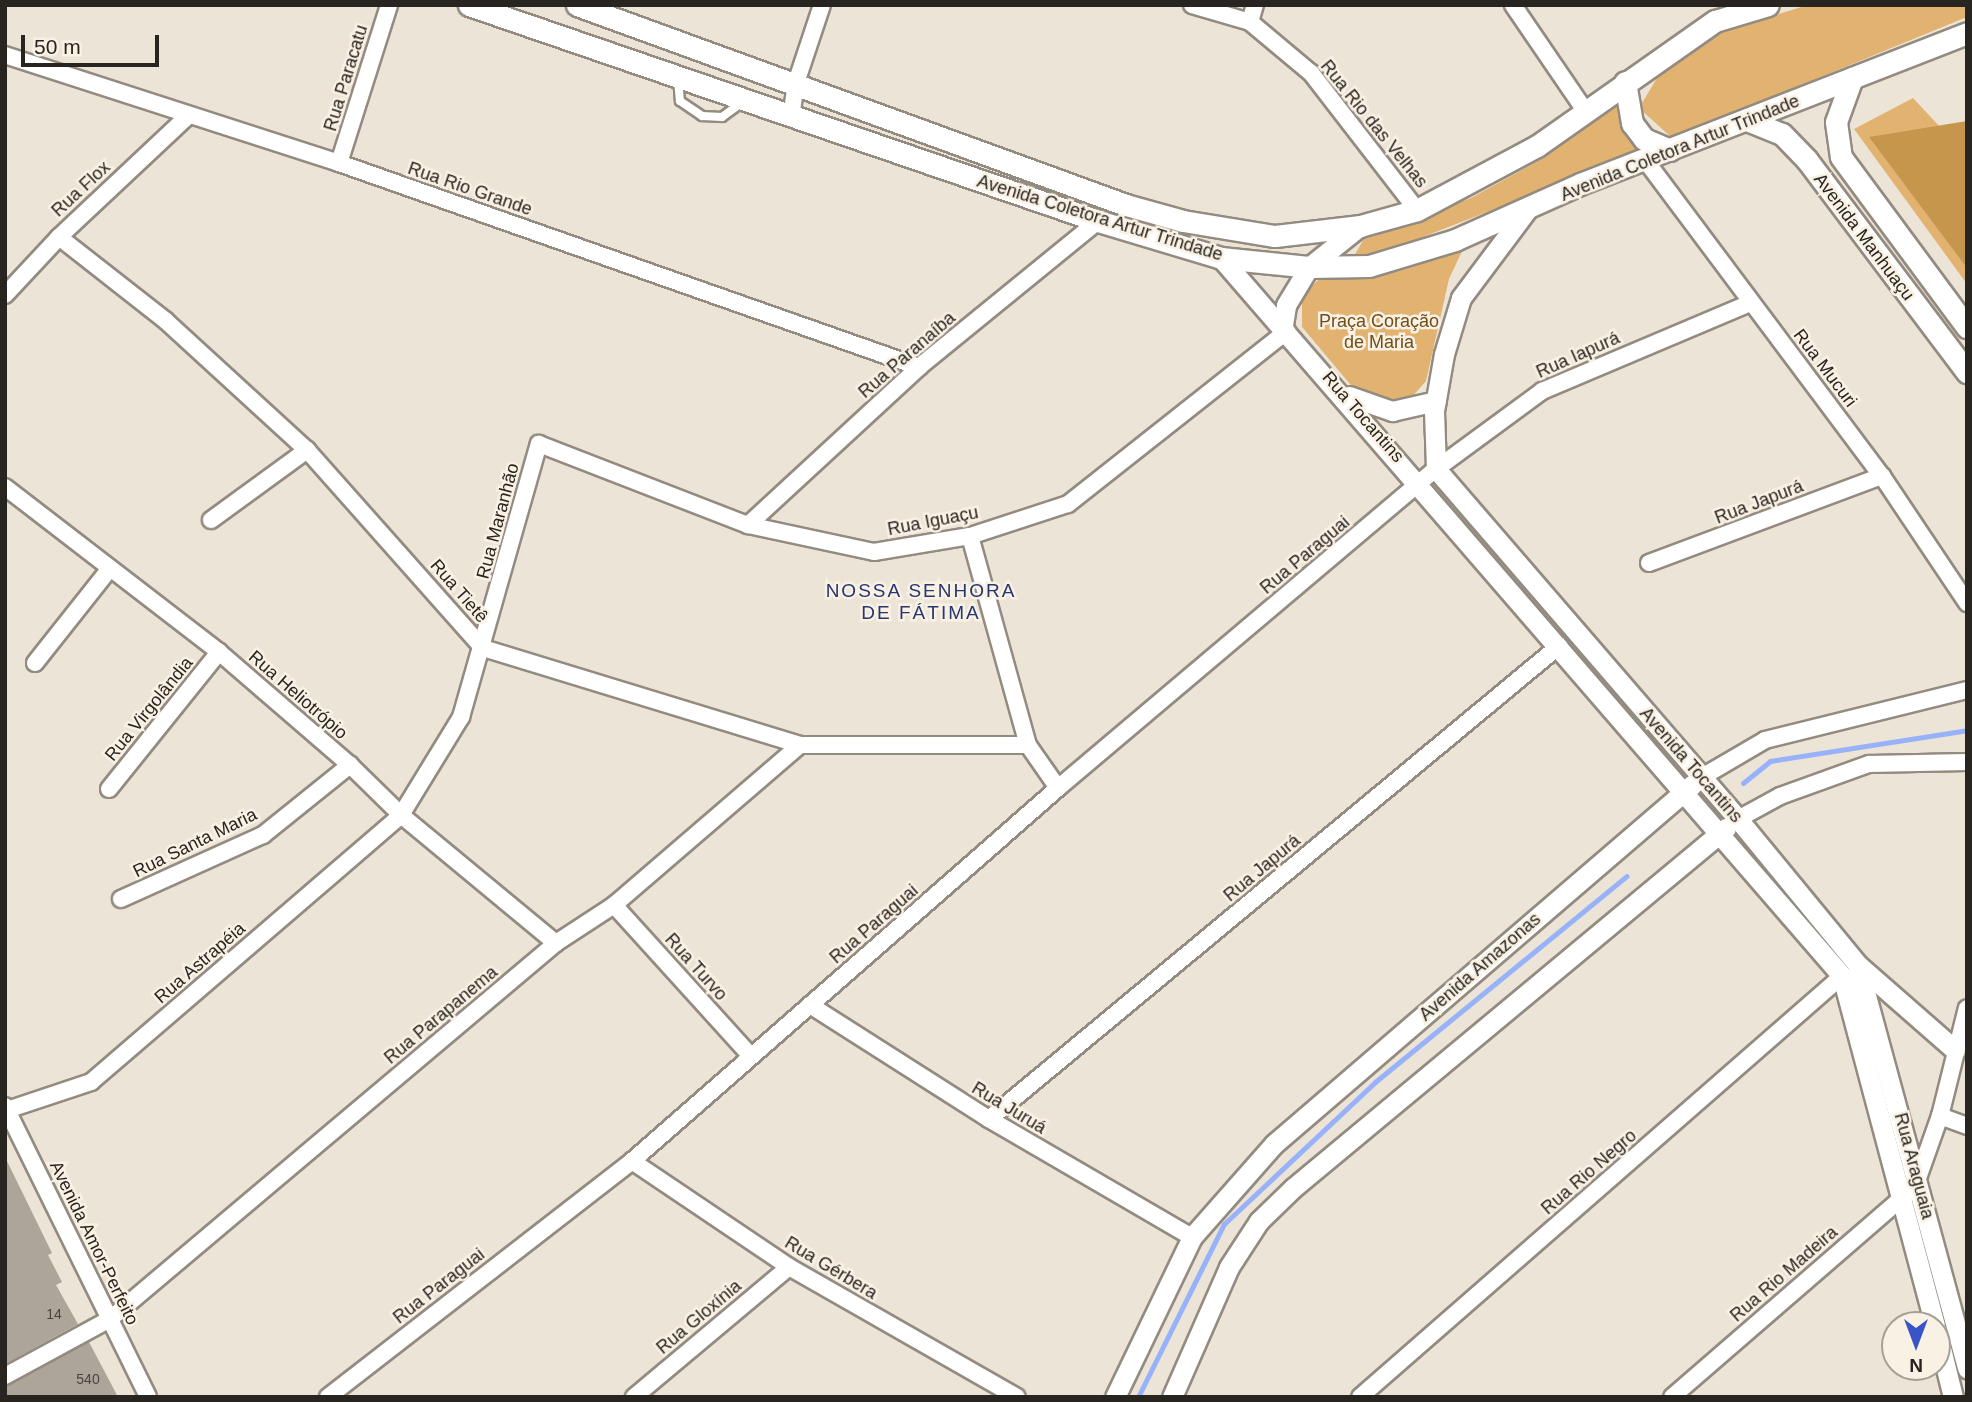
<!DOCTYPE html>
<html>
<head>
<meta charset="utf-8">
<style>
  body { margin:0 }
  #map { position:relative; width:1972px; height:1402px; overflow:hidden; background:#ede4d8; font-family:Arial,sans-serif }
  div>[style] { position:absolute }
  .green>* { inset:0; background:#e2b370 }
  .forest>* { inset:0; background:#c6964d }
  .stream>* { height:5px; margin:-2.5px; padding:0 2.5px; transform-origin:2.5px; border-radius:2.5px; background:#97b2f9 }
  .building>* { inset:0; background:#ada59a }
  .roads { filter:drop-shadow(2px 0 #938b80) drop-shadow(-2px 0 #938b80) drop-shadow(0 2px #938b80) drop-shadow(0 -2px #938b80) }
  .service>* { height:8px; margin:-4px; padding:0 4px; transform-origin:4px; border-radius:4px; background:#fff }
  .minor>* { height:16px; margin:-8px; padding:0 8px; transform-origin:8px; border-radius:8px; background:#fff }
  .tertiary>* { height:19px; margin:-9.5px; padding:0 9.5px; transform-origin:9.5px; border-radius:9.5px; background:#fff }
  .secondary>* { height:21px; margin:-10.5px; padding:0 10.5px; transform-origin:10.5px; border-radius:10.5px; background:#fff }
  span { translate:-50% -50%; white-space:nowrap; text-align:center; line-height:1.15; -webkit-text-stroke:5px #faf1e5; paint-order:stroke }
  .number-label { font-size:14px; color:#49453e }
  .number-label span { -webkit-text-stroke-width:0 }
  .street-label { font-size:18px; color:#282520 }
  .park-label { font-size:18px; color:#704f18 }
  .neighbourhood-label { font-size:19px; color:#26376f; letter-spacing:2px }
  .frame { position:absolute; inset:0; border:7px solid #282520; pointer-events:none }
  .north { position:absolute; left:1881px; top:1311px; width:70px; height:70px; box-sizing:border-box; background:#faf1e5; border:2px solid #a69f96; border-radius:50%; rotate:180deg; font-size:19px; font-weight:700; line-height:28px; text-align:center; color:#282520 }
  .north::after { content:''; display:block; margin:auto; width:24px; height:32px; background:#3854c6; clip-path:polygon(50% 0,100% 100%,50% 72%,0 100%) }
  .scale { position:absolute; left:21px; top:35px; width:138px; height:32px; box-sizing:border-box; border:4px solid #282520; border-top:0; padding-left:9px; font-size:21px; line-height:24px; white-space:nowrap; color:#282520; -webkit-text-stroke:5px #faf1e5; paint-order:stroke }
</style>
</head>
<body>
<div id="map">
  <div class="green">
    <div style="clip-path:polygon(1808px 5px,1967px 5px,1967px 17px,1672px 138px,1639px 108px,1663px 68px,1711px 35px)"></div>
    <div style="clip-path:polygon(1913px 98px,1967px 156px,1967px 284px,1854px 129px)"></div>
    <div style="clip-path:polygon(1614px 103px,1643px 151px,1410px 242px,1352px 259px,1364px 239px,1471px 198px,1540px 160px)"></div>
    <div style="clip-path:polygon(1463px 249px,1449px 279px,1426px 381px,1412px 397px,1391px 403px,1355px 390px,1302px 327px,1302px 297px,1319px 279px,1399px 271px)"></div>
  </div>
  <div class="forest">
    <div style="clip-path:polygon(1967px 121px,1967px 268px,1869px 137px)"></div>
  </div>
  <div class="stream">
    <div style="left:1743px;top:783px;width:35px;rotate:-39deg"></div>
    <div style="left:1770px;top:761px;width:199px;rotate:-8.9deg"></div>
    <div style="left:1138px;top:1397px;width:193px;rotate:-63.6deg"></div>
    <div style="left:1224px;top:1224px;width:207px;rotate:-43.2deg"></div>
    <div style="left:1375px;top:1082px;width:325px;rotate:-39.3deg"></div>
  </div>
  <div class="building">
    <div style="clip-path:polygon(5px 1157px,52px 1253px,48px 1255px,62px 1282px,56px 1285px,78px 1324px,5px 1364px)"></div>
    <div style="clip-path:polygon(89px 1342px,118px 1397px,5px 1397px,5px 1386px)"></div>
  </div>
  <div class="roads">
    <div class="service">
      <div style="left:678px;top:79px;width:22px;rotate:85deg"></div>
      <div style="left:680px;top:101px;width:27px;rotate:34deg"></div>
      <div style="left:702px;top:116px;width:20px;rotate:3deg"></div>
      <div style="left:722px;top:117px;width:26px;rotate:-36deg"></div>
    </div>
    <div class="minor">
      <div style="left:1192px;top:5px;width:60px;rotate:16.3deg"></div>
      <div style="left:1250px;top:22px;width:80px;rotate:39.9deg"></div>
      <div style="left:1311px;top:73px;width:173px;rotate:52.3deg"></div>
      <div style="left:1513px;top:5px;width:130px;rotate:55.7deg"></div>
      <div style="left:1250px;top:22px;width:18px;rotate:-74deg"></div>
      <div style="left:5px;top:55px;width:351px;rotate:17.9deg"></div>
      <div style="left:339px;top:163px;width:615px;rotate:19.38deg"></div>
      <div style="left:791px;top:118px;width:35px;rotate:-82deg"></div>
      <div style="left:796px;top:83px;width:82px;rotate:-71.6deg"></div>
      <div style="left:1646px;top:161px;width:394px;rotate:53.2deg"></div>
      <div style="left:1882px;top:476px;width:153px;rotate:56.2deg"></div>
      <div style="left:339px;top:163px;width:166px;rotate:-72.4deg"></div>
      <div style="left:59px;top:237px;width:136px;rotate:38.1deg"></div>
      <div style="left:166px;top:321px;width:191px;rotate:42.5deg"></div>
      <div style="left:307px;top:450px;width:265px;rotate:48.4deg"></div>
      <div style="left:483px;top:648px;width:332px;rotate:17deg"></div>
      <div style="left:800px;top:745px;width:228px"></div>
      <div style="left:5px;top:295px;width:79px;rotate:-47deg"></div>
      <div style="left:59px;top:237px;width:177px;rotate:-43.2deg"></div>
      <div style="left:5px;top:487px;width:270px;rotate:37.6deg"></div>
      <div style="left:219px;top:652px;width:173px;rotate:40.8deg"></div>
      <div style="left:350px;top:765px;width:71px;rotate:44.4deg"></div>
      <div style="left:401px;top:815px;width:201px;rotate:39.6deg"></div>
      <div style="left:211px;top:520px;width:119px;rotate:-36.1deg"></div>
      <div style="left:748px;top:525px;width:233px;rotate:-42.7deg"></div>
      <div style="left:919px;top:367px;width:231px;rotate:-39.2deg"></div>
      <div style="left:970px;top:536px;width:217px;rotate:74.5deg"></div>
      <div style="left:1028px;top:745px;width:52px;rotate:55.1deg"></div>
      <div style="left:1649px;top:563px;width:249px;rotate:-20.5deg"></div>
      <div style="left:35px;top:663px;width:117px;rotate:-51.6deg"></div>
      <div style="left:1702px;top:777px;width:73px;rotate:-30.4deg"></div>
      <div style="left:1765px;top:740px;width:208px;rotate:-13.9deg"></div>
      <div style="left:109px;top:789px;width:176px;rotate:-51.2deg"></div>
      <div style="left:1738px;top:819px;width:48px;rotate:-28.7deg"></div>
      <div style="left:1780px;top:796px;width:95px;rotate:-19.8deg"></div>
      <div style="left:1869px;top:764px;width:98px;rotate:-1.2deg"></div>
      <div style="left:121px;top:899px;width:156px;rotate:-24.3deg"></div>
      <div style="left:263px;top:835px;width:112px;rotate:-38.8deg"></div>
      <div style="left:614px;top:905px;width:202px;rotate:47.8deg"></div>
      <div style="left:810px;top:1005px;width:212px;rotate:32.5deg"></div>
      <div style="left:989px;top:1119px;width:235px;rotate:30.2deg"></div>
      <div style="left:5px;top:1106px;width:324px;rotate:63.8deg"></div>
      <div style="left:7px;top:1110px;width:89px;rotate:-18.4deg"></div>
      <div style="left:91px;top:1082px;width:409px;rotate:-40.7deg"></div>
      <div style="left:401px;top:815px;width:115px;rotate:-58.5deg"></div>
      <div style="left:461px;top:717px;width:284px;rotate:-74.1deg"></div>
      <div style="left:539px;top:444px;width:224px;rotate:21.2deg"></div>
      <div style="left:748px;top:525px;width:129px;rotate:12.1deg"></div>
      <div style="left:874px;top:552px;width:97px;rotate:-9.5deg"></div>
      <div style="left:970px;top:536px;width:103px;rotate:-18.1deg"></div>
      <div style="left:1068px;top:504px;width:279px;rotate:-38.3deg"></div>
      <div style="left:1940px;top:1116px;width:29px;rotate:20deg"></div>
      <div style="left:989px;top:1119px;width:741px;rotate:-39.69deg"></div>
      <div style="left:632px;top:1161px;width:189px;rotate:34deg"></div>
      <div style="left:789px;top:1267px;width:262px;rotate:29.7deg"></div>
      <div style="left:5px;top:1376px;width:119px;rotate:-28.5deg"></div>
      <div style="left:110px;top:1319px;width:583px;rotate:-40.13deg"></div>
      <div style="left:556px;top:943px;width:69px;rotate:-33.2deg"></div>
      <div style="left:614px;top:905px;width:245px;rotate:-40.7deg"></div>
      <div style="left:328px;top:1397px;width:385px;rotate:-37.8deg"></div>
      <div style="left:632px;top:1161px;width:566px;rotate:-41.2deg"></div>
      <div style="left:1058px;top:788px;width:495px;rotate:-40.2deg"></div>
      <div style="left:1436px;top:469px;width:132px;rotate:-36.3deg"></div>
      <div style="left:1542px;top:391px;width:226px;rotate:-22.9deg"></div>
      <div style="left:634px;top:1397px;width:202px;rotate:-40deg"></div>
      <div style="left:1360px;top:1397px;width:640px;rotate:-41.14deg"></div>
      <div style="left:1672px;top:1397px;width:307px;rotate:-40.9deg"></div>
      <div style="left:1904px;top:1196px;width:23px;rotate:-52deg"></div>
      <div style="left:1918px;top:1178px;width:66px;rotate:-70.5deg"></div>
      <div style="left:1940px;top:1116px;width:111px;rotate:-76deg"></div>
    </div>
    <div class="tertiary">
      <div style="left:1526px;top:211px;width:109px;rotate:126.8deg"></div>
      <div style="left:1461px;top:298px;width:59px;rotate:106.9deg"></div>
      <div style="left:1444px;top:354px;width:58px;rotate:100deg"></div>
      <div style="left:1434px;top:411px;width:58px;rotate:88deg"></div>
      <div style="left:1436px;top:469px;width:462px;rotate:49.2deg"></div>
      <div style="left:1738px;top:819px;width:189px;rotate:50.6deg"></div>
      <div style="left:1858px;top:965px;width:129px;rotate:41.2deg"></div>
      <div style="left:1221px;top:258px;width:949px;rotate:49.14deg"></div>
      <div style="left:1842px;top:976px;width:361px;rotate:75.1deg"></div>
      <div style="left:1283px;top:325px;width:20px;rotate:-81deg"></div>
      <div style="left:1286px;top:305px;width:44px;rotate:-58.8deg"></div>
      <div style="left:1309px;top:267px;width:65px;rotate:-38.8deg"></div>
      <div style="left:1349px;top:396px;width:46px;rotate:19.2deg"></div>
      <div style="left:1392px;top:411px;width:45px;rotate:-12.8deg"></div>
      <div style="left:1858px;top:966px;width:417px;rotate:74.8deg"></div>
      <div style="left:1937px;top:1332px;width:67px;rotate:76.2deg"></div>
      <div style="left:1115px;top:1397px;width:178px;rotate:-64.3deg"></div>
      <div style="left:1192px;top:1237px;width:124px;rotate:-48.6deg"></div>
      <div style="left:1274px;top:1144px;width:552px;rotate:-40.67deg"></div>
      <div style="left:1172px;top:1397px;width:142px;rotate:-66.3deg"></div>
      <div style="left:1229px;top:1267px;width:55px;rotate:-56.9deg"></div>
      <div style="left:1259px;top:1221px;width:47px;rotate:-44.1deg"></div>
      <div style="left:1293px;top:1188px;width:563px;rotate:-39.74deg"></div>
    </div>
    <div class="secondary">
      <div style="left:469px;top:5px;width:665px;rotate:18.95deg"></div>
      <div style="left:1098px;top:221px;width:128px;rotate:16.7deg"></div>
      <div style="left:1221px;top:258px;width:88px;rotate:5.8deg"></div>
      <div style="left:1309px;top:267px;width:60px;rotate:-1deg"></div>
      <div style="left:1369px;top:266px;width:90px;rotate:-16.8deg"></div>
      <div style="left:1455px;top:240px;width:137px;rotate:-24.1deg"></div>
      <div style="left:1580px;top:184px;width:415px;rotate:-21.3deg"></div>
      <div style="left:577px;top:5px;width:584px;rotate:20.02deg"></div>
      <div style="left:1126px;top:205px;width:59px;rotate:15.7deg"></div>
      <div style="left:1183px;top:221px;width:93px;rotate:9.3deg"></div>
      <div style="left:1275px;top:236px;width:86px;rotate:-6.7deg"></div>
      <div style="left:1360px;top:226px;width:59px;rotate:-15.7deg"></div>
      <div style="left:1417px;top:210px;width:136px;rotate:-28.1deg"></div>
      <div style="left:1537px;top:146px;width:218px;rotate:-35.1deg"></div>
      <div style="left:1715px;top:21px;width:55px;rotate:-16.8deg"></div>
      <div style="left:1852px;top:78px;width:47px;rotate:110deg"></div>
      <div style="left:1836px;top:122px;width:35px;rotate:82deg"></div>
      <div style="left:1841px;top:157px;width:212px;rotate:53.5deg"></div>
      <div style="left:1625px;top:82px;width:42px;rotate:80.3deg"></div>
      <div style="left:1632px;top:123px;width:20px;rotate:53deg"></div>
      <div style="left:1644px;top:139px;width:28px;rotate:23deg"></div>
      <div style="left:1747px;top:120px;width:38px;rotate:22deg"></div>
      <div style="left:1782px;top:134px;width:36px;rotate:46deg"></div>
      <div style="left:1807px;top:160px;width:266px;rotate:53deg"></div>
    </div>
  </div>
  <div class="number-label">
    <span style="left:54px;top:1314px">14</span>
    <span style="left:88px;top:1379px">540</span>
  </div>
  <div class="street-label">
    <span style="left:346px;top:78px;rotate:-73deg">Rua Paracatu</span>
    <span style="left:1374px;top:124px;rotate:51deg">Rua Rio das Velhas</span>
    <span style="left:1680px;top:148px;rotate:-22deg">Avenida Coletora Artur Trindade</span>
    <span style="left:81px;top:189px;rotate:-43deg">Rua Flox</span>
    <span style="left:470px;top:189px;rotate:19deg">Rua Rio Grande</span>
    <span style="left:1100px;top:218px;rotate:17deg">Avenida Coletora Artur Trindade</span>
    <span style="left:1864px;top:237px;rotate:53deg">Avenida Manhuaçu</span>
    <span style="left:907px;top:355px;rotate:-41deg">Rua Paranaíba</span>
    <span style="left:1578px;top:355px;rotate:-24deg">Rua Iapurá</span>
    <span style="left:1825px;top:368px;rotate:53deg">Rua Mucuri</span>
    <span style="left:1363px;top:417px;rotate:49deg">Rua Tocantins</span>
    <span style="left:1759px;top:502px;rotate:-21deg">Rua Japurá</span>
    <span style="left:498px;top:521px;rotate:-75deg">Rua Maranhão</span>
    <span style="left:933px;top:521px;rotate:-11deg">Rua Iguaçu</span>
    <span style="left:1305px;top:555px;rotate:-40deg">Rua Paraguai</span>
    <span style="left:459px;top:591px;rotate:49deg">Rua Tietê</span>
    <span style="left:298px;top:695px;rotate:41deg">Rua Heliotrópio</span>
    <span style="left:149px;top:709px;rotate:-51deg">Rua Virgolândia</span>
    <span style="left:1691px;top:765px;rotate:49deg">Avenida Tocantins</span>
    <span style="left:195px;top:843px;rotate:-26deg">Rua Santa Maria</span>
    <span style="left:1262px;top:868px;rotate:-40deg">Rua Japurá</span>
    <span style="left:874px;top:924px;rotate:-41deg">Rua Paraguai</span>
    <span style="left:200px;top:963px;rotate:-41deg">Rua Astrapéia</span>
    <span style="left:696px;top:967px;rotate:48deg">Rua Turvo</span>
    <span style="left:1480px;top:967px;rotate:-41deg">Avenida Amazonas</span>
    <span style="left:441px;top:1015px;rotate:-40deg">Rua Parapanema</span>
    <span style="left:1009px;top:1108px;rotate:31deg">Rua Juruá</span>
    <span style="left:1914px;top:1166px;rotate:75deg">Rua Araguaia</span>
    <span style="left:1589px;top:1172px;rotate:-41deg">Rua Rio Negro</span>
    <span style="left:94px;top:1243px;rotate:64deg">Avenida Amor-Perfeito</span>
    <span style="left:831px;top:1268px;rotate:31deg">Rua Gérbera</span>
    <span style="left:1784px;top:1274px;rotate:-41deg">Rua Rio Madeira</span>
    <span style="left:439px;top:1286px;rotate:-38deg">Rua Paraguai</span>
    <span style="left:699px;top:1317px;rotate:-40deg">Rua Gloxínia</span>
  </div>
  <div class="park-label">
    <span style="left:1379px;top:332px">Praça Coração<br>de Maria</span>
  </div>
  <div class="neighbourhood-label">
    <span style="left:921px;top:602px">NOSSA SENHORA<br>DE FÁTIMA</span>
  </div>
  <div class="frame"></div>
  <div class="north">N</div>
  <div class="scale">50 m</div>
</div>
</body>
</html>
